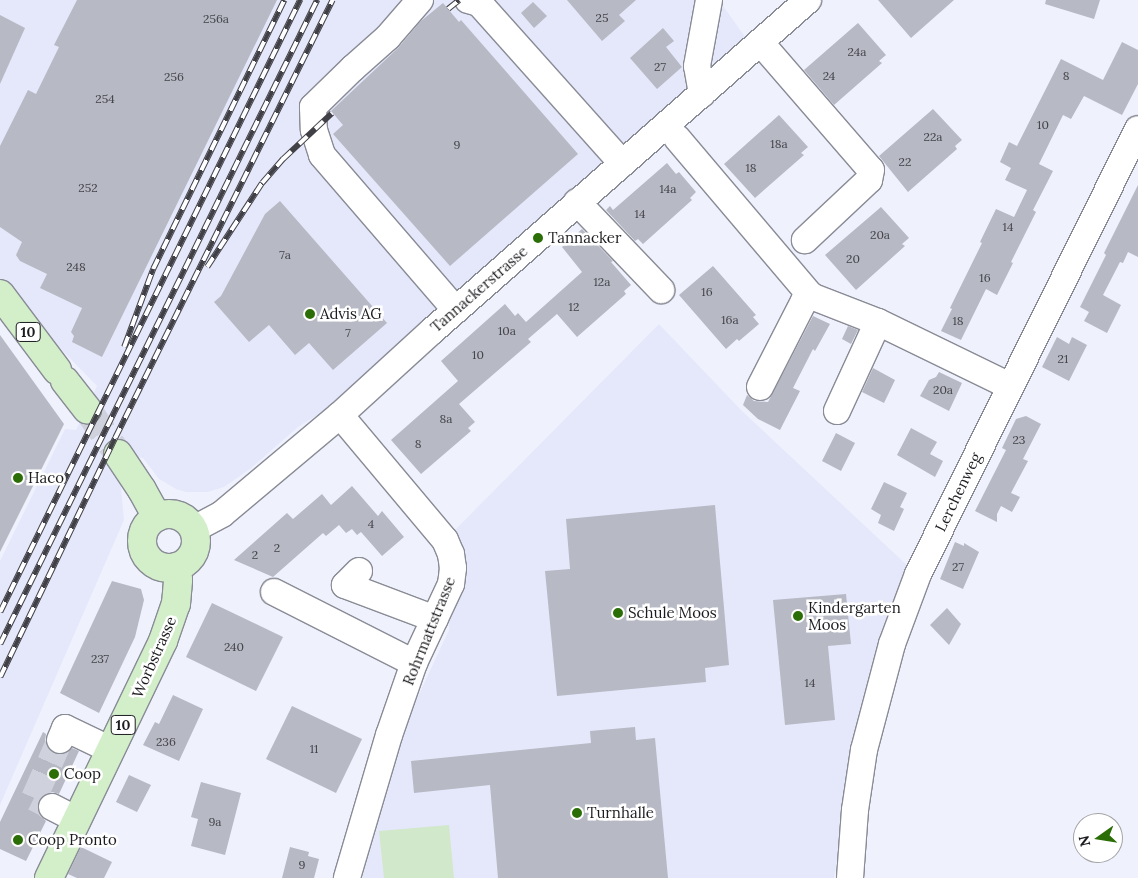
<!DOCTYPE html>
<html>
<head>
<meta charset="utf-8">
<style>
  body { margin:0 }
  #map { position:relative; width:1138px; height:878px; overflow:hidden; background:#eff2fd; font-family:Lora,serif }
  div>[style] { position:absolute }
  .built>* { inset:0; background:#e5e8fb }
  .green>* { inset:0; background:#d1e8ca }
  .building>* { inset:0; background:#b7b9c4 }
  .minor-tunnel>* { height:26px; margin-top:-13px; transform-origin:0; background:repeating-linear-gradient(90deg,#cfd2dc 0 26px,transparent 0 39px) }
  .major-tunnel>* { height:28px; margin-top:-14px; transform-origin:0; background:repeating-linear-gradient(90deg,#cfd2dc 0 28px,transparent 0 42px) }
  .roads { filter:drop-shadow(1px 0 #898b95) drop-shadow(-1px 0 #898b95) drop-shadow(0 1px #898b95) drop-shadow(0 -1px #898b95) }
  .minor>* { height:26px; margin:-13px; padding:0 13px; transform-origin:13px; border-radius:13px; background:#fff }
  .major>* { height:28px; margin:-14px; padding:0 14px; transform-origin:14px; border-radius:14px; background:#d3efca }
  .major>.ring { margin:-14px; padding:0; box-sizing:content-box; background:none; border:28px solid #d3efca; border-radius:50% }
  .rail>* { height:5.5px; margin-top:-2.75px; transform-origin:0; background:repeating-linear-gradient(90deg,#fff 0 11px,#404046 0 22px); box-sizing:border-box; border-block:1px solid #404046 }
  .dots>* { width:14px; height:14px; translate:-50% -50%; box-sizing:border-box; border:2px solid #fff; border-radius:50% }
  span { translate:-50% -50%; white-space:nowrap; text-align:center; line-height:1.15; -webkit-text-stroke:5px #fff; paint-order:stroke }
  .number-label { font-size:12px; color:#434349 }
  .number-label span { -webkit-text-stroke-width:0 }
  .shield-label span { padding:1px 4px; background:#fff; border:1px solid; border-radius:4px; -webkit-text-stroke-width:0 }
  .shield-label { font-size:14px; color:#1c1c20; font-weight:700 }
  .poi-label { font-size:15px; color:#1c1c20 }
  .left { translate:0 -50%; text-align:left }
  .street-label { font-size:15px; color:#1c1c20 }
  .north { position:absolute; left:1073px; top:813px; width:50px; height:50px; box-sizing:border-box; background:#fff; border:1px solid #a4a4a6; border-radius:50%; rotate:257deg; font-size:14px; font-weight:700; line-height:20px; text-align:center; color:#1c1c20 }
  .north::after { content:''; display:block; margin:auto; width:18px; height:22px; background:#2b6e07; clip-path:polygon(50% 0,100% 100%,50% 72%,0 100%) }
</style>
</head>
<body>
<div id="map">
  <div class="built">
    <div style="clip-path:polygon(0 0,719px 0,753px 48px,388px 371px,298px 427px,250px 469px,224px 487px,208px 492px,186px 492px,176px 489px,159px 479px,143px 458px,118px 454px,124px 520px,0 805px,0 561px,65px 429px,76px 430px,97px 386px,0 287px)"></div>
    <div style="clip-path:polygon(659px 324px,741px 410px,909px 567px,862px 708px,834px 878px,362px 878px,400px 735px,449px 630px,445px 540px)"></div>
  </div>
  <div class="green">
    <div style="clip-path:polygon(449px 825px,454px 878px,384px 878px,379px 831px)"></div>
  </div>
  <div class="building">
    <div style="clip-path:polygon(77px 0,277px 0,102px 357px,72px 342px,74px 336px,71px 332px,82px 308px,40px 288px,47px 274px,20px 261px,16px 255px,22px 242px,0 227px,0 146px,28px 90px,36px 94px,59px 47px,54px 45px)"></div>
    <div style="clip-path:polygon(567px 0,636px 0,619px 15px,625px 21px,602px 41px)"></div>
    <div style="clip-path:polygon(878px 0,954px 0,911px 38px)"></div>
    <div style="clip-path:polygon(1046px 0,1100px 0,1094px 19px,1045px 4px)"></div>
    <div style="clip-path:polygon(533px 2px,547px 16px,534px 28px,521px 13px)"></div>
    <div style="clip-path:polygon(443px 3px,459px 22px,461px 20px,578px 154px,450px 266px,333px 134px,343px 125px,331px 111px,398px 48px,421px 21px)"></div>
    <div style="clip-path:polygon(0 15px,25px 28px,0 84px)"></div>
    <div style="clip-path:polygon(858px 23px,886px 55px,879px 61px,882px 63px,834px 105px,804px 70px)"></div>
    <div style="clip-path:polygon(663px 28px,674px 41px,666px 47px,682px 67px,657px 89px,630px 58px)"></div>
    <div style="clip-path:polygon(1122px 42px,1138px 50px,1138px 84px,1122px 115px,1084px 96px,1071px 119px,1063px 115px,1039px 164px,1053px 171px,1033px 210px,1036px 212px,1011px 262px,1013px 263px,997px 295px,986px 289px,961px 340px,941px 331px,952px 309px,950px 308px,982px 243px,980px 242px,996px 209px,1014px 217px,1027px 190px,1005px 180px,1011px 168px,1000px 162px,1009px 142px,1017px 146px,1061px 59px,1103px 80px)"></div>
    <div style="clip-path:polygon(933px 109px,962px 140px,955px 146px,957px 149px,908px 192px,879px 156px)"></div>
    <div style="clip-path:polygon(779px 115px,808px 147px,801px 153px,804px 155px,755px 198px,724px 164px)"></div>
    <div style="clip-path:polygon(667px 163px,676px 174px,679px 172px,696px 192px,690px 198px,692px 200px,643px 244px,638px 239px,635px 241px,606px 210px,610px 206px,613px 210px)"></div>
    <div style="clip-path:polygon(1138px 185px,1138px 257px,1128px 252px,1123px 263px,1120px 262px,1103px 295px,1121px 305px,1107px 333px,1084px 321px,1089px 312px,1080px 307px,1106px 255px,1104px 253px)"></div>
    <div style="clip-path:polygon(280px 201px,387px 323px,333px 370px,309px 343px,295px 355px,269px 325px,249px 342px,214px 302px,221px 296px,265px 214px)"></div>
    <div style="clip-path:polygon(881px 207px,909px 238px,902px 244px,905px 246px,856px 290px,825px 255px)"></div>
    <div style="clip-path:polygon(582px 229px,613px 261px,611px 262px,631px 285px,624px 291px,626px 294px,577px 337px,557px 314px,528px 339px,531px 342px,459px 404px,475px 422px,468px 428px,471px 431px,421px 474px,391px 440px,458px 381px,441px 361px,505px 304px,515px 316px,518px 313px,526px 322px,582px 272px,562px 247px)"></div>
    <div style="clip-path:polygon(713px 266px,756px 315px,753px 317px,759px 324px,739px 341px,737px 339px,726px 349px,679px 295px)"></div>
    <div style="clip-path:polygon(813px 316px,830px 324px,815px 351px,813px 349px,793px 388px,800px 391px,780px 430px,758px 419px,743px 405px,747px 395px,754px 401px,768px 402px)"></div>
    <div style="clip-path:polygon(848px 326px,858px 330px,851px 344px,842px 339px)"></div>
    <div style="clip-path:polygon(0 335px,64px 424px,0 552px)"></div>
    <div style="clip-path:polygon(1057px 337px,1069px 344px,1072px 337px,1087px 345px,1069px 381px,1042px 367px)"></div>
    <div style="clip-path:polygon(873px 368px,895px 380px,884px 403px,862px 392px)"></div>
    <div style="clip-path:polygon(939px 372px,962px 383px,949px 411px,920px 396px,929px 380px,936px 377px)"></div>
    <div style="clip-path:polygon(1026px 416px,1041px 424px,1023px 459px,1028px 461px,1011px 493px,1020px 497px,1012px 512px,1001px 506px,997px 514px,997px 522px,975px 511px,1006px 450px,1002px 448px,1016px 419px)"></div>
    <div style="clip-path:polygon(911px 428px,937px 442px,930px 454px,943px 461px,935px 477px,897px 455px)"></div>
    <div style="clip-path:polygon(836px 433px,855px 443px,841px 471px,822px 461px)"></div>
    <div style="clip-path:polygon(884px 482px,907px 493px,900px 507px,904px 509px,894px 531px,878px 523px,881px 515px,871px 509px)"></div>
    <div style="clip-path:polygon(352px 486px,378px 516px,382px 511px,404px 537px,382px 556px,361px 532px,357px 535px,352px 529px,346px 533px,339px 525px,326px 536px,323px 533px,273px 577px,234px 560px,287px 513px,293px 519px,322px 494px,331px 505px)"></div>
    <div style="clip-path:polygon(715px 505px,729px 665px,705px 668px,706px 682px,557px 696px,545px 571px,570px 569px,566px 519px)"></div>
    <div style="clip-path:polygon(955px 542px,964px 546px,964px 543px,979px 552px,963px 589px,940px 579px)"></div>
    <div style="clip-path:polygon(112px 581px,141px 589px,144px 600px,135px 637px,99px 713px,60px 693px)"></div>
    <div style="clip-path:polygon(846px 594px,851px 644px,828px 646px,835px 720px,785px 725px,773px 600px)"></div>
    <div style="clip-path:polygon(212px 603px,283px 637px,256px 691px,186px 657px)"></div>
    <div style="clip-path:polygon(947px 608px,961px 624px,949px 645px,930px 625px)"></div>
    <div style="clip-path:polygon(173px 695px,203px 709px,179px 761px,143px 745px,155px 722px,159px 724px)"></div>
    <div style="clip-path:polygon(292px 706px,362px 739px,336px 793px,266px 759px)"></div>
    <div style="clip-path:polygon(635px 727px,636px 740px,655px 738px,668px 878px,498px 878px,490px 785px,414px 793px,411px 761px,591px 743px,590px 731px)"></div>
    <div style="clip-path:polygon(43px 732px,46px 734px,45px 741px,48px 749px,54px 754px,62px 755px,72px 748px,79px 751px,59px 794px,52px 792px,44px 794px,39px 801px,37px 808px,39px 815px,46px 821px,26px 861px,0 849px,0 822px)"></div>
    <div style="clip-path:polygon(129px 775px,151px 785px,137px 812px,116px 802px)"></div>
    <div style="clip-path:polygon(201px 782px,241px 793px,225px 855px,191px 846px,198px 819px,191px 817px)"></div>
    <div style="clip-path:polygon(81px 847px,112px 862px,104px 878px,77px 878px,68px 874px)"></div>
    <div style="clip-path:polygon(290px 847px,309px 852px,308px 856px,319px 859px,314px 878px,282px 878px)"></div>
  </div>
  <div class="minor-tunnel">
    <div style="left:52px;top:807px;width:20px;rotate:-153deg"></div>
    <div style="left:34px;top:798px;width:64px;rotate:-65.9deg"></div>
  </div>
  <div class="major-tunnel">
    <div style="left:87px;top:409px;width:55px;rotate:55.4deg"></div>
  </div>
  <div class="roads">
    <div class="minor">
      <div style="left:420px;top:0;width:49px;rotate:130.9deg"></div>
      <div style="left:388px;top:37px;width:47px;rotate:138.5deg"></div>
      <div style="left:353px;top:68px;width:56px;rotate:135.7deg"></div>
      <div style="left:313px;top:107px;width:23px;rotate:88deg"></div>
      <div style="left:314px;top:130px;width:26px;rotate:72deg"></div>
      <div style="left:322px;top:155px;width:205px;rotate:49.2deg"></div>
      <div style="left:468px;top:0;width:11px;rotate:15deg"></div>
      <div style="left:479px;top:3px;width:215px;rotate:48.2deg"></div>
      <div style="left:760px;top:42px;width:169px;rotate:49.1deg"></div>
      <div style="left:871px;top:170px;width:10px;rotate:101deg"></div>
      <div style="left:869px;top:180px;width:88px;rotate:136.8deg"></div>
      <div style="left:702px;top:94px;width:28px;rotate:-100deg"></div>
      <div style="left:697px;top:66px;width:67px;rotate:-79.7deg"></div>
      <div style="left:677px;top:138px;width:207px;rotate:49.7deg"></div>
      <div style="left:577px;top:202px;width:122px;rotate:46.3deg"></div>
      <div style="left:760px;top:387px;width:97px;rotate:-62.9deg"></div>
      <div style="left:804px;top:301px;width:9px;rotate:-36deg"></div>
      <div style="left:811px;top:296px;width:72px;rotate:21.2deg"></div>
      <div style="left:878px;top:322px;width:147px;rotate:25.9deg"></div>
      <div style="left:837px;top:411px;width:98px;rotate:-65.3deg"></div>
      <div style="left:340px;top:415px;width:163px;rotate:50deg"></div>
      <div style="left:445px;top:540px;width:15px;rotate:67deg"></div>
      <div style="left:451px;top:554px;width:14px;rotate:82deg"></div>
      <div style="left:453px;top:568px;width:16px;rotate:97deg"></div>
      <div style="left:451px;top:584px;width:87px;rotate:115.1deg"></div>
      <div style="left:414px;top:663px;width:76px;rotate:109.1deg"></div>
      <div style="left:389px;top:735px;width:149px;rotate:106.4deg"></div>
      <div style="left:194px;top:529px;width:32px;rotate:-28deg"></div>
      <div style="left:222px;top:514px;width:154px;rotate:-40deg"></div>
      <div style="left:340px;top:415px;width:125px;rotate:-42.4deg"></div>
      <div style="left:432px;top:331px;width:501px;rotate:-41.36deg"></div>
      <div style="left:359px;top:571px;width:20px;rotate:135deg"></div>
      <div style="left:345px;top:585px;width:96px;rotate:20.7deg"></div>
      <div style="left:274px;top:592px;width:157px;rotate:26.9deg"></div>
      <div style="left:60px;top:740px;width:13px;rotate:-67deg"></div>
      <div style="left:65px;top:728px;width:51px;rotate:25.6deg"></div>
      <div style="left:52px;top:807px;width:28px;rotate:27deg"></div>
      <div style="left:850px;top:878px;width:68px;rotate:-85.8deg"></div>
      <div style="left:855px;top:810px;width:61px;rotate:-81.5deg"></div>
      <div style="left:864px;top:750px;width:110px;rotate:-75.2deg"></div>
      <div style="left:892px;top:644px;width:75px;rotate:-69.6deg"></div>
      <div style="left:918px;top:574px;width:496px;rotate:-63.7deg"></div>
    </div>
    <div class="major">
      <div style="left:0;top:294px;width:95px;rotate:53.1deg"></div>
      <div style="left:65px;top:381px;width:36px;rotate:52deg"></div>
      <div style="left:118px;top:454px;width:43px;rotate:56.3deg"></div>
      <div style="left:142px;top:490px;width:31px;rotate:61deg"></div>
      <div class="ring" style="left:142px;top:514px;width:26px;height:26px"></div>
      <div style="left:49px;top:878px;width:263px;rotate:-64.3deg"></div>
      <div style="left:163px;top:641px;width:39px;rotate:-71deg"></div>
      <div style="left:176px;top:604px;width:24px;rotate:-85deg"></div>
      <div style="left:178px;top:580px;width:13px;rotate:-99deg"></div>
    </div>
  </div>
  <div class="rail">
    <div style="left:448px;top:9px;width:14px;rotate:-39deg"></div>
    <div style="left:207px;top:267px;width:100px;rotate:-56.8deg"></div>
    <div style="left:262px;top:183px;width:32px;rotate:-49deg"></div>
    <div style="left:283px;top:159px;width:67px;rotate:-43.2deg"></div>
    <div style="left:124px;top:347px;width:83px;rotate:-69.6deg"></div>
    <div style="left:153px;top:269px;width:299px;rotate:-64deg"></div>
    <div style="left:0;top:612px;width:682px;rotate:-63.89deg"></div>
    <div style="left:0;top:644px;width:718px;rotate:-63.79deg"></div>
    <div style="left:0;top:677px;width:265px;rotate:-64.3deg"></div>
    <div style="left:115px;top:438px;width:489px;rotate:-63.6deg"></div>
  </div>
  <div class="dots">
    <div style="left:538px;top:238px;background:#2b6e07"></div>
    <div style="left:310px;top:314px;background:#2b6e07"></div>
    <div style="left:18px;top:478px;background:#2b6e07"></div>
    <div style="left:618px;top:613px;background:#2b6e07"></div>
    <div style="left:798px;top:616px;background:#2b6e07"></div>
    <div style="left:54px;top:774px;background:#2b6e07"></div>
    <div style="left:577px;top:813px;background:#2b6e07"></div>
    <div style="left:18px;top:840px;background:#2b6e07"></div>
  </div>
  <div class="number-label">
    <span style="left:602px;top:18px">25</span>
    <span style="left:216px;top:19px">256a</span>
    <span style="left:857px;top:52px">24a</span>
    <span style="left:660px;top:67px">27</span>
    <span style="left:829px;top:76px">24</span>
    <span style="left:1066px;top:76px">8</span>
    <span style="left:174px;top:77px">256</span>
    <span style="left:105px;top:99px">254</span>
    <span style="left:1043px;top:125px">10</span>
    <span style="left:933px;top:137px">22a</span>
    <span style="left:779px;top:144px">18a</span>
    <span style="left:457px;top:145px">9</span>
    <span style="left:905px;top:162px">22</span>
    <span style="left:751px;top:168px">18</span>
    <span style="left:88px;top:188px">252</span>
    <span style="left:668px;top:189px">14a</span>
    <span style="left:640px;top:214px">14</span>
    <span style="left:1008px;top:227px">14</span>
    <span style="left:880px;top:235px">20a</span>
    <span style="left:285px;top:255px">7a</span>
    <span style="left:853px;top:259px">20</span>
    <span style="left:76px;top:267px">248</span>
    <span style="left:985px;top:278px">16</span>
    <span style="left:602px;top:282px">12a</span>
    <span style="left:707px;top:292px">16</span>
    <span style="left:574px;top:307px">12</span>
    <span style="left:730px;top:320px">16a</span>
    <span style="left:958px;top:321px">18</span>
    <span style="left:507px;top:331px">10a</span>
    <span style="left:348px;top:333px">7</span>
    <span style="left:478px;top:355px">10</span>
    <span style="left:1063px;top:359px">21</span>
    <span style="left:943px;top:390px">20a</span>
    <span style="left:446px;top:419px">8a</span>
    <span style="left:1019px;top:440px">23</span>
    <span style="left:418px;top:444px">8</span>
    <span style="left:371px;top:524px">4</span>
    <span style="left:277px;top:548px">2</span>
    <span style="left:255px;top:555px">2</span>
    <span style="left:958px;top:567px">27</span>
    <span style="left:234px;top:647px">240</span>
    <span style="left:100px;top:659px">237</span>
    <span style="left:810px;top:683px">14</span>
    <span style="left:166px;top:742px">236</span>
    <span style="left:314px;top:749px">11</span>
    <span style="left:215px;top:822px">9a</span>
    <span style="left:302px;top:865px">9</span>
  </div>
  <div class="shield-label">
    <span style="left:28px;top:332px">10</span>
    <span style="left:123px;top:725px">10</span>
  </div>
  <div class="poi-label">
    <span class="left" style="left:548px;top:238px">Tannacker</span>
    <span class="left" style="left:320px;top:314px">Advis AG</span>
    <span class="left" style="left:28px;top:478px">Haco</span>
    <span class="left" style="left:808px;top:616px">Kindergarten<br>Moos</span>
    <span class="left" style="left:628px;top:613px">Schule Moos</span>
    <span class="left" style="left:64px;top:774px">Coop</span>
    <span class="left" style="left:587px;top:813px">Turnhalle</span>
    <span class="left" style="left:28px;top:840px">Coop Pronto</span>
  </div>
  <div class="street-label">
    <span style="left:479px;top:289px;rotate:-41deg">Tannackerstrasse</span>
    <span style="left:958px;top:492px;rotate:-64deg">Lerchenweg</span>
    <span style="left:429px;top:631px;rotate:-68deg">Rohrmattstrasse</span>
    <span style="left:154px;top:657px;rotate:-66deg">Worbstrasse</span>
  </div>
  <div class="north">N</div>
</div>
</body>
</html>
